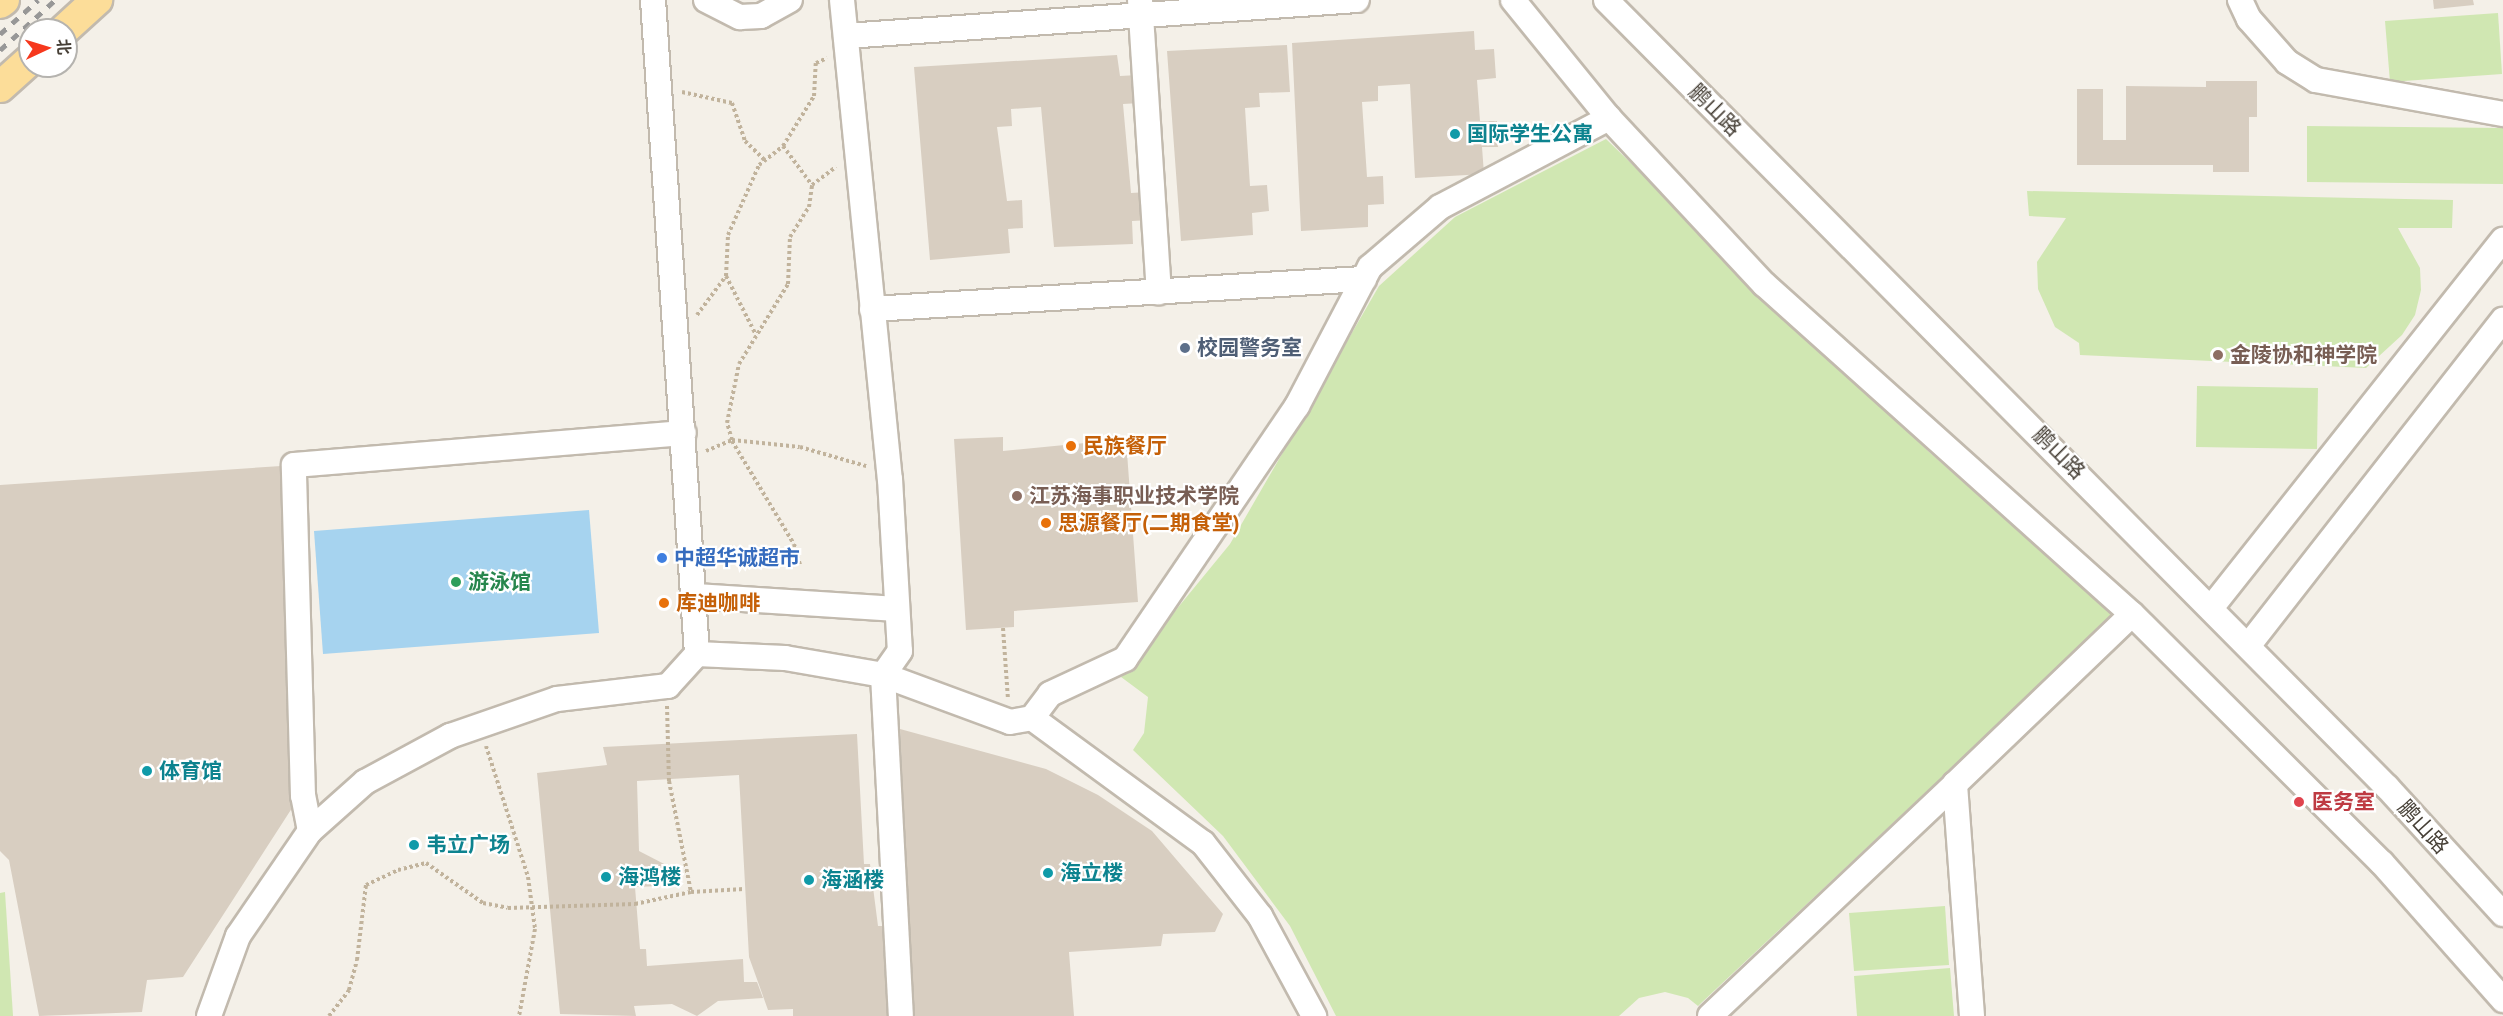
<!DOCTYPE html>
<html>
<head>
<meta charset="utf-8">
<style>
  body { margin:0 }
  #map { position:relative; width:2503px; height:1016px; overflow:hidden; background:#f4f0e8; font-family:"PT Sans","Noto Sans SC",sans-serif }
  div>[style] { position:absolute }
  .green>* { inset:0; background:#d0e7b2 }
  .water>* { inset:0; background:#a6d3ef }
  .building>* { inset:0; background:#d8cec1 }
  .path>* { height:4px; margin-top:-2px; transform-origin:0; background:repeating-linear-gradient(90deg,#c1b39c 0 3px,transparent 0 6px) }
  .roads { filter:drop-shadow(2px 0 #c2baae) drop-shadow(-2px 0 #c2baae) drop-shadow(0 2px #c2baae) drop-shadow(0 -2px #c2baae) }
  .minor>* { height:24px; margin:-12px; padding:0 12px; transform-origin:12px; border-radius:12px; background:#fff }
  .major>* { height:30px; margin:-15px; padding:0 15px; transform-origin:15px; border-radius:15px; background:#fcdd99 }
  .rail>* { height:4.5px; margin-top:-2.25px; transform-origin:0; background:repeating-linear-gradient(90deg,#979797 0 8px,transparent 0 16px) }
  .dots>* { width:16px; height:16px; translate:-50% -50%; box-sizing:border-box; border:3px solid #fff; border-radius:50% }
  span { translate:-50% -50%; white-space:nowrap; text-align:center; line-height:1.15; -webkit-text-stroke:4.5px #fff; paint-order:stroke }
  .street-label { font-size:21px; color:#474037 }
  .culture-label { font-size:21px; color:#0d838f; font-weight:700 }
  .left { translate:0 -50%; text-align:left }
  .service-label { font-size:21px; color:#4e5e75; font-weight:700 }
  .education-label { font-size:21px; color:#785e54; font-weight:700 }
  .food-label { font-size:21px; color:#c56008; font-weight:700 }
  .shop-label { font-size:21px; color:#366cbe; font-weight:700 }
  .leisure-label { font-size:21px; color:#27864d; font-weight:700 }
  .health-label { font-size:21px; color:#be3a42; font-weight:700 }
  .north { position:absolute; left:18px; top:18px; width:60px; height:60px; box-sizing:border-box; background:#fff; border:2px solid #b5b3af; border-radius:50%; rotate:86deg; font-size:16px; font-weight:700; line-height:24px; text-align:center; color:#474037 }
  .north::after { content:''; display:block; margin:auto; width:21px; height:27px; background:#f6381d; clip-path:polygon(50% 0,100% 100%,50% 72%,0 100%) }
</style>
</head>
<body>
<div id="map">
  <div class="green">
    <div style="clip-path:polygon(2498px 13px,2502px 74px,2390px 82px,2385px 21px)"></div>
    <div style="clip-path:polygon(2307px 126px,2503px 128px,2503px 184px,2307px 182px)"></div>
    <div style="clip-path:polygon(1606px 139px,1928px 451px,2115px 615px,1698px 1006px,1688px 998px,1665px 992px,1639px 998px,1619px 1016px,1336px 1016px,1290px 926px,1223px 836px,1133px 750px,1144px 733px,1148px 697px,1121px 677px,1230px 544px,1379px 286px,1455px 217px)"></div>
    <div style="clip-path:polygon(2027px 191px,2453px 200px,2452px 228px,2398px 228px,2420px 268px,2421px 290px,2415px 315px,2402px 335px,2366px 368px,2080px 355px,2079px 343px,2055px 327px,2038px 289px,2037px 262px,2066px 218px,2029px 216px)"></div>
    <div style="clip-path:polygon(2197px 386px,2318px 388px,2317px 449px,2196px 447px)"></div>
    <div style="clip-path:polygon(5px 892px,13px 1016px,0 1016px,0 893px)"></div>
    <div style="clip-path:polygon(1945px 906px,1949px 965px,1854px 971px,1849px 913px)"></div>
    <div style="clip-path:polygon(1950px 968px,1954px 1016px,1857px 1016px,1854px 976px)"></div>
  </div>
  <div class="water">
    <div style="clip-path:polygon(589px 510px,599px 633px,323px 654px,314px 531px)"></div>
  </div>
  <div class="building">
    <div style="clip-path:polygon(2433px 0,2473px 0,2474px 5px,2434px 9px)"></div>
    <div style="clip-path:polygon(1474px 31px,1475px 50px,1494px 49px,1496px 78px,1477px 80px,1480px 121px,1497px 121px,1498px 147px,1482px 147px,1484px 174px,1415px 178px,1410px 84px,1378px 86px,1378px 101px,1362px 102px,1367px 177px,1383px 176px,1384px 204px,1368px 205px,1368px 227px,1301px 231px,1292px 43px)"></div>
    <div style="clip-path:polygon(1287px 45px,1290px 92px,1259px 93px,1260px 107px,1245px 108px,1250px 186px,1267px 185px,1269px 211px,1252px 213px,1253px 235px,1181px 241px,1167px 51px)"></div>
    <div style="clip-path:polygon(1117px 55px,1120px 76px,1138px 75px,1140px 103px,1123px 104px,1131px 193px,1148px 192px,1150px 220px,1132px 221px,1133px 244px,1054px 247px,1041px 107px,1011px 109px,1012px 126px,997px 127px,1007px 201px,1022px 200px,1023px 228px,1008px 229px,1010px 253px,930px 260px,914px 67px)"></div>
    <div style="clip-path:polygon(2206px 81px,2257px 81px,2257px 117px,2249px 117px,2249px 172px,2213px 172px,2213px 165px,2077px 165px,2077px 89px,2103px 89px,2103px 140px,2126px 140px,2126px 86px,2206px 87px)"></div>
    <div style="clip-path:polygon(1003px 437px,1003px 451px,1126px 439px,1138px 602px,1014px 611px,1014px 627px,966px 630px,954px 439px)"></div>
    <div style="clip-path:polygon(281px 466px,294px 805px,183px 977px,147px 980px,142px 1012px,39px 1016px,9px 860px,0 851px,0 485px)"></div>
    <div style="clip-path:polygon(900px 729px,1046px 769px,1098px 795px,1152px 831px,1223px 914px,1215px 932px,1163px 934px,1161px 946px,1069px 952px,1074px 1016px,914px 1016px)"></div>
    <div style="clip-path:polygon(857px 734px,864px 864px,870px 864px,878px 926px,888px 926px,894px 1016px,793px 1016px,793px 1009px,768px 1010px,749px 957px,739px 775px,637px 781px,639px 851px,670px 867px,660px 886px,635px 887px,640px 949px,646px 949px,647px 966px,743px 959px,744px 982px,757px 982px,763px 998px,718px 1001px,697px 1016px,672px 1004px,634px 1006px,636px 1016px,560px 1014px,537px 773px,607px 765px,603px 747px)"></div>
  </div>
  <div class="path">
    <div style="left:682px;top:92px;width:51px;rotate:12.4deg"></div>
    <div style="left:732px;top:103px;width:40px;rotate:71.1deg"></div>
    <div style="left:745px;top:141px;width:28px;rotate:44deg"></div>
    <div style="left:783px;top:146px;width:59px;rotate:-58.2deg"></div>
    <div style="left:814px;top:96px;width:33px;rotate:-87deg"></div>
    <div style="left:816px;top:63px;width:12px;rotate:-24deg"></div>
    <div style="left:726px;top:276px;width:41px;rotate:-87.2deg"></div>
    <div style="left:728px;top:235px;width:77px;rotate:-66.1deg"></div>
    <div style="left:759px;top:165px;width:31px;rotate:-38deg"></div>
    <div style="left:783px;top:146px;width:49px;rotate:53.4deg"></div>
    <div style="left:697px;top:315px;width:49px;rotate:-53.4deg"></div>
    <div style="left:726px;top:276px;width:66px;rotate:63deg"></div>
    <div style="left:732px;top:440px;width:68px;rotate:5.9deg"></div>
    <div style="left:800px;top:447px;width:69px;rotate:16.1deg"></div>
    <div style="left:732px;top:441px;width:120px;rotate:59deg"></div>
    <div style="left:794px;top:544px;width:22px;rotate:74deg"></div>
    <div style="left:706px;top:451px;width:28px;rotate:-23deg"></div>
    <div style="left:732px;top:440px;width:18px;rotate:-106deg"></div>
    <div style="left:727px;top:423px;width:60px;rotate:-78.5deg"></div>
    <div style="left:739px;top:364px;width:94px;rotate:-58.5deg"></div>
    <div style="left:788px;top:284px;width:47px;rotate:-87.6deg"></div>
    <div style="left:790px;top:237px;width:36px;rotate:-58deg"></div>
    <div style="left:809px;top:207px;width:22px;rotate:-82deg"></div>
    <div style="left:812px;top:185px;width:30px;rotate:-37deg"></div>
    <div style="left:1003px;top:628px;width:71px;rotate:86deg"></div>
    <div style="left:667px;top:706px;width:75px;rotate:88.5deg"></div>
    <div style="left:669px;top:781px;width:113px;rotate:78.8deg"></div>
    <div style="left:691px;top:892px;width:53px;rotate:-3.2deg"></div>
    <div style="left:486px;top:746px;width:138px;rotate:72.2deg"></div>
    <div style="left:528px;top:877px;width:52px;rotate:82.3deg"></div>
    <div style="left:535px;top:929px;width:88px;rotate:100.4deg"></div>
    <div style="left:329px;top:1016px;width:33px;rotate:-52deg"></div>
    <div style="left:349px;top:990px;width:31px;rotate:-75deg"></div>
    <div style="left:357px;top:960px;width:76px;rotate:-83.2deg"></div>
    <div style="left:366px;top:885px;width:35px;rotate:-25deg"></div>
    <div style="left:398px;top:870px;width:29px;rotate:-14deg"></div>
    <div style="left:426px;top:863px;width:70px;rotate:35.1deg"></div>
    <div style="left:483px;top:903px;width:25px;rotate:11deg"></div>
    <div style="left:508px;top:908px;width:127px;rotate:-1.8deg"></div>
    <div style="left:635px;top:904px;width:57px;rotate:-12.1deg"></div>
  </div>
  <div class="roads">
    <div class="minor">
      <div style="left:653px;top:0;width:655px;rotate:86.15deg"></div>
      <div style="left:706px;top:0;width:38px;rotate:27deg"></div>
      <div style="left:740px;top:17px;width:21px;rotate:-3deg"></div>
      <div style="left:761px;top:16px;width:33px;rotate:-29deg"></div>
      <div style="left:842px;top:0;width:481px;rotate:84.3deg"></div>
      <div style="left:890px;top:479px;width:172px;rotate:86.7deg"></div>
      <div style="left:900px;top:651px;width:29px;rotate:125deg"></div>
      <div style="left:883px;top:675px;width:135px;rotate:20.3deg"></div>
      <div style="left:1010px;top:722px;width:22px;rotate:-10deg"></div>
      <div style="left:1032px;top:718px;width:212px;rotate:36.2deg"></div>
      <div style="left:1203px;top:843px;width:93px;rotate:52deg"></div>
      <div style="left:1260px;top:916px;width:114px;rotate:61.6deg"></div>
      <div style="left:1140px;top:0;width:293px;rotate:86.3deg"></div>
      <div style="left:1513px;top:0;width:152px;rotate:50.9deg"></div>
      <div style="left:1609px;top:118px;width:227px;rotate:47deg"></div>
      <div style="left:1764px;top:284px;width:494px;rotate:41.9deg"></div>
      <div style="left:1606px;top:0;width:1109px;rotate:45.22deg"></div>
      <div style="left:2387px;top:787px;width:172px;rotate:47.6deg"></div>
      <div style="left:2240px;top:0;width:21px;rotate:65deg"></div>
      <div style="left:2249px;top:19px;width:57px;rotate:48.5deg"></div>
      <div style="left:2287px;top:62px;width:34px;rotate:32deg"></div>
      <div style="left:2316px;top:80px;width:190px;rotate:10.3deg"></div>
      <div style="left:846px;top:36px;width:512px;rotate:-4.03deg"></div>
      <div style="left:872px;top:309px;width:493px;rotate:-3.5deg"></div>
      <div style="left:696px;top:596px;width:201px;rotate:3.7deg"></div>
      <div style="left:2211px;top:608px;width:470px;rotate:-51.6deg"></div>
      <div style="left:2248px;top:646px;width:414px;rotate:-52deg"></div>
      <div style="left:1032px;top:718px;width:30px;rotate:-53deg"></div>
      <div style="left:1050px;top:694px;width:83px;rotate:-25deg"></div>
      <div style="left:1125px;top:659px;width:306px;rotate:-55.8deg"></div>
      <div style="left:1297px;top:406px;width:157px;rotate:-62.3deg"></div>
      <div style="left:1370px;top:267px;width:92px;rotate:-40.6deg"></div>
      <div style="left:1440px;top:207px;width:191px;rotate:-27.8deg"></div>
      <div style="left:310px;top:831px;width:36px;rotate:-101deg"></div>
      <div style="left:303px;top:796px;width:331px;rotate:-91.6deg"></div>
      <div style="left:294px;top:465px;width:391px;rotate:-4.7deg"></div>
      <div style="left:209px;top:1016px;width:85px;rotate:-70.1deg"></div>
      <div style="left:238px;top:936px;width:127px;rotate:-55.6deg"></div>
      <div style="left:310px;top:831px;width:74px;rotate:-41.7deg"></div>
      <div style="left:365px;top:782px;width:97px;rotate:-28.4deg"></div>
      <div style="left:450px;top:736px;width:113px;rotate:-19.1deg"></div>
      <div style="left:557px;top:699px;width:112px;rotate:-6.7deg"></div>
      <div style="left:668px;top:686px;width:43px;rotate:-47.8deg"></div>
      <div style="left:697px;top:654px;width:88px;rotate:2.6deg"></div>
      <div style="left:785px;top:658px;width:99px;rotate:9.8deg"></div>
      <div style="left:883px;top:675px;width:341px;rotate:87deg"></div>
      <div style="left:1710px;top:1016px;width:337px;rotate:-43.4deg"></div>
      <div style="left:1972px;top:1016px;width:233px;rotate:-94.2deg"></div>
      <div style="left:1955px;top:784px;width:245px;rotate:-43.8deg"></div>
      <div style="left:2132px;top:614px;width:353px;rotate:44.9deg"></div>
      <div style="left:2382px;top:863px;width:183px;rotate:48.5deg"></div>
    </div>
    <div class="major">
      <div style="left:0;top:3px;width:5px;rotate:-37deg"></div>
      <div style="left:64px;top:30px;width:45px;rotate:-42.3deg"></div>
      <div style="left:0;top:87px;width:40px;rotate:-42deg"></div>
    </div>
  </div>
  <div class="rail">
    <div style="left:0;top:34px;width:51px;rotate:-41.8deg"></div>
    <div style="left:0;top:50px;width:74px;rotate:-42.3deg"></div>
  </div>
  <div class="dots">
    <div style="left:1455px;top:134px;background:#0f9aa8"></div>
    <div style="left:1185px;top:348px;background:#5c6f8a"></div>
    <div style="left:2218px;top:355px;background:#8d6e63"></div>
    <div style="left:1071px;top:446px;background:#e8710a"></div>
    <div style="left:1017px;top:496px;background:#8d6e63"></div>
    <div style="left:1046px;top:523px;background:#e8710a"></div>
    <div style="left:662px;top:558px;background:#3f7fe0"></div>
    <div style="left:456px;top:582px;background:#2e9e5b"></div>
    <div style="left:664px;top:603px;background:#e8710a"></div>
    <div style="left:147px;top:771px;background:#0f9aa8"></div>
    <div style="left:2299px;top:802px;background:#e0444e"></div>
    <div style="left:414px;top:845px;background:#0f9aa8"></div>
    <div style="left:1048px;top:873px;background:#0f9aa8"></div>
    <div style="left:606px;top:877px;background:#0f9aa8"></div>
    <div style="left:809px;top:880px;background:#0f9aa8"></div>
  </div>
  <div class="street-label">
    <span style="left:1715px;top:110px;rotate:45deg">鹏山路</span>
    <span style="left:2059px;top:453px;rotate:45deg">鹏山路</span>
    <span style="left:2423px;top:827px;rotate:48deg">鹏山路</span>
  </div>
  <div class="culture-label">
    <span class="left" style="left:1467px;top:134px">国际学生公寓</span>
    <span class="left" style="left:159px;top:771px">体育馆</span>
    <span class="left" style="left:426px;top:845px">韦立广场</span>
    <span class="left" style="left:1060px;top:873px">海立楼</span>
    <span class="left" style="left:618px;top:877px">海鸿楼</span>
    <span class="left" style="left:821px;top:880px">海涵楼</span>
  </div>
  <div class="service-label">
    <span class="left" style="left:1197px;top:348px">校园警务室</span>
  </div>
  <div class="education-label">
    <span class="left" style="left:2230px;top:355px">金陵协和神学院</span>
    <span class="left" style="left:1029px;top:496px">江苏海事职业技术学院</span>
  </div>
  <div class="food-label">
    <span class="left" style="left:1083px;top:446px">民族餐厅</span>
    <span class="left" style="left:1058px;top:523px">思源餐厅(二期食堂)</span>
    <span class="left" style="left:676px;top:603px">库迪咖啡</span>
  </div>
  <div class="shop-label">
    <span class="left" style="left:674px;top:558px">中超华诚超市</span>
  </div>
  <div class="leisure-label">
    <span class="left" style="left:468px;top:582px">游泳馆</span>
  </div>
  <div class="health-label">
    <span class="left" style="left:2312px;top:802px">医务室</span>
  </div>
  <div class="north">北</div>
</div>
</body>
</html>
